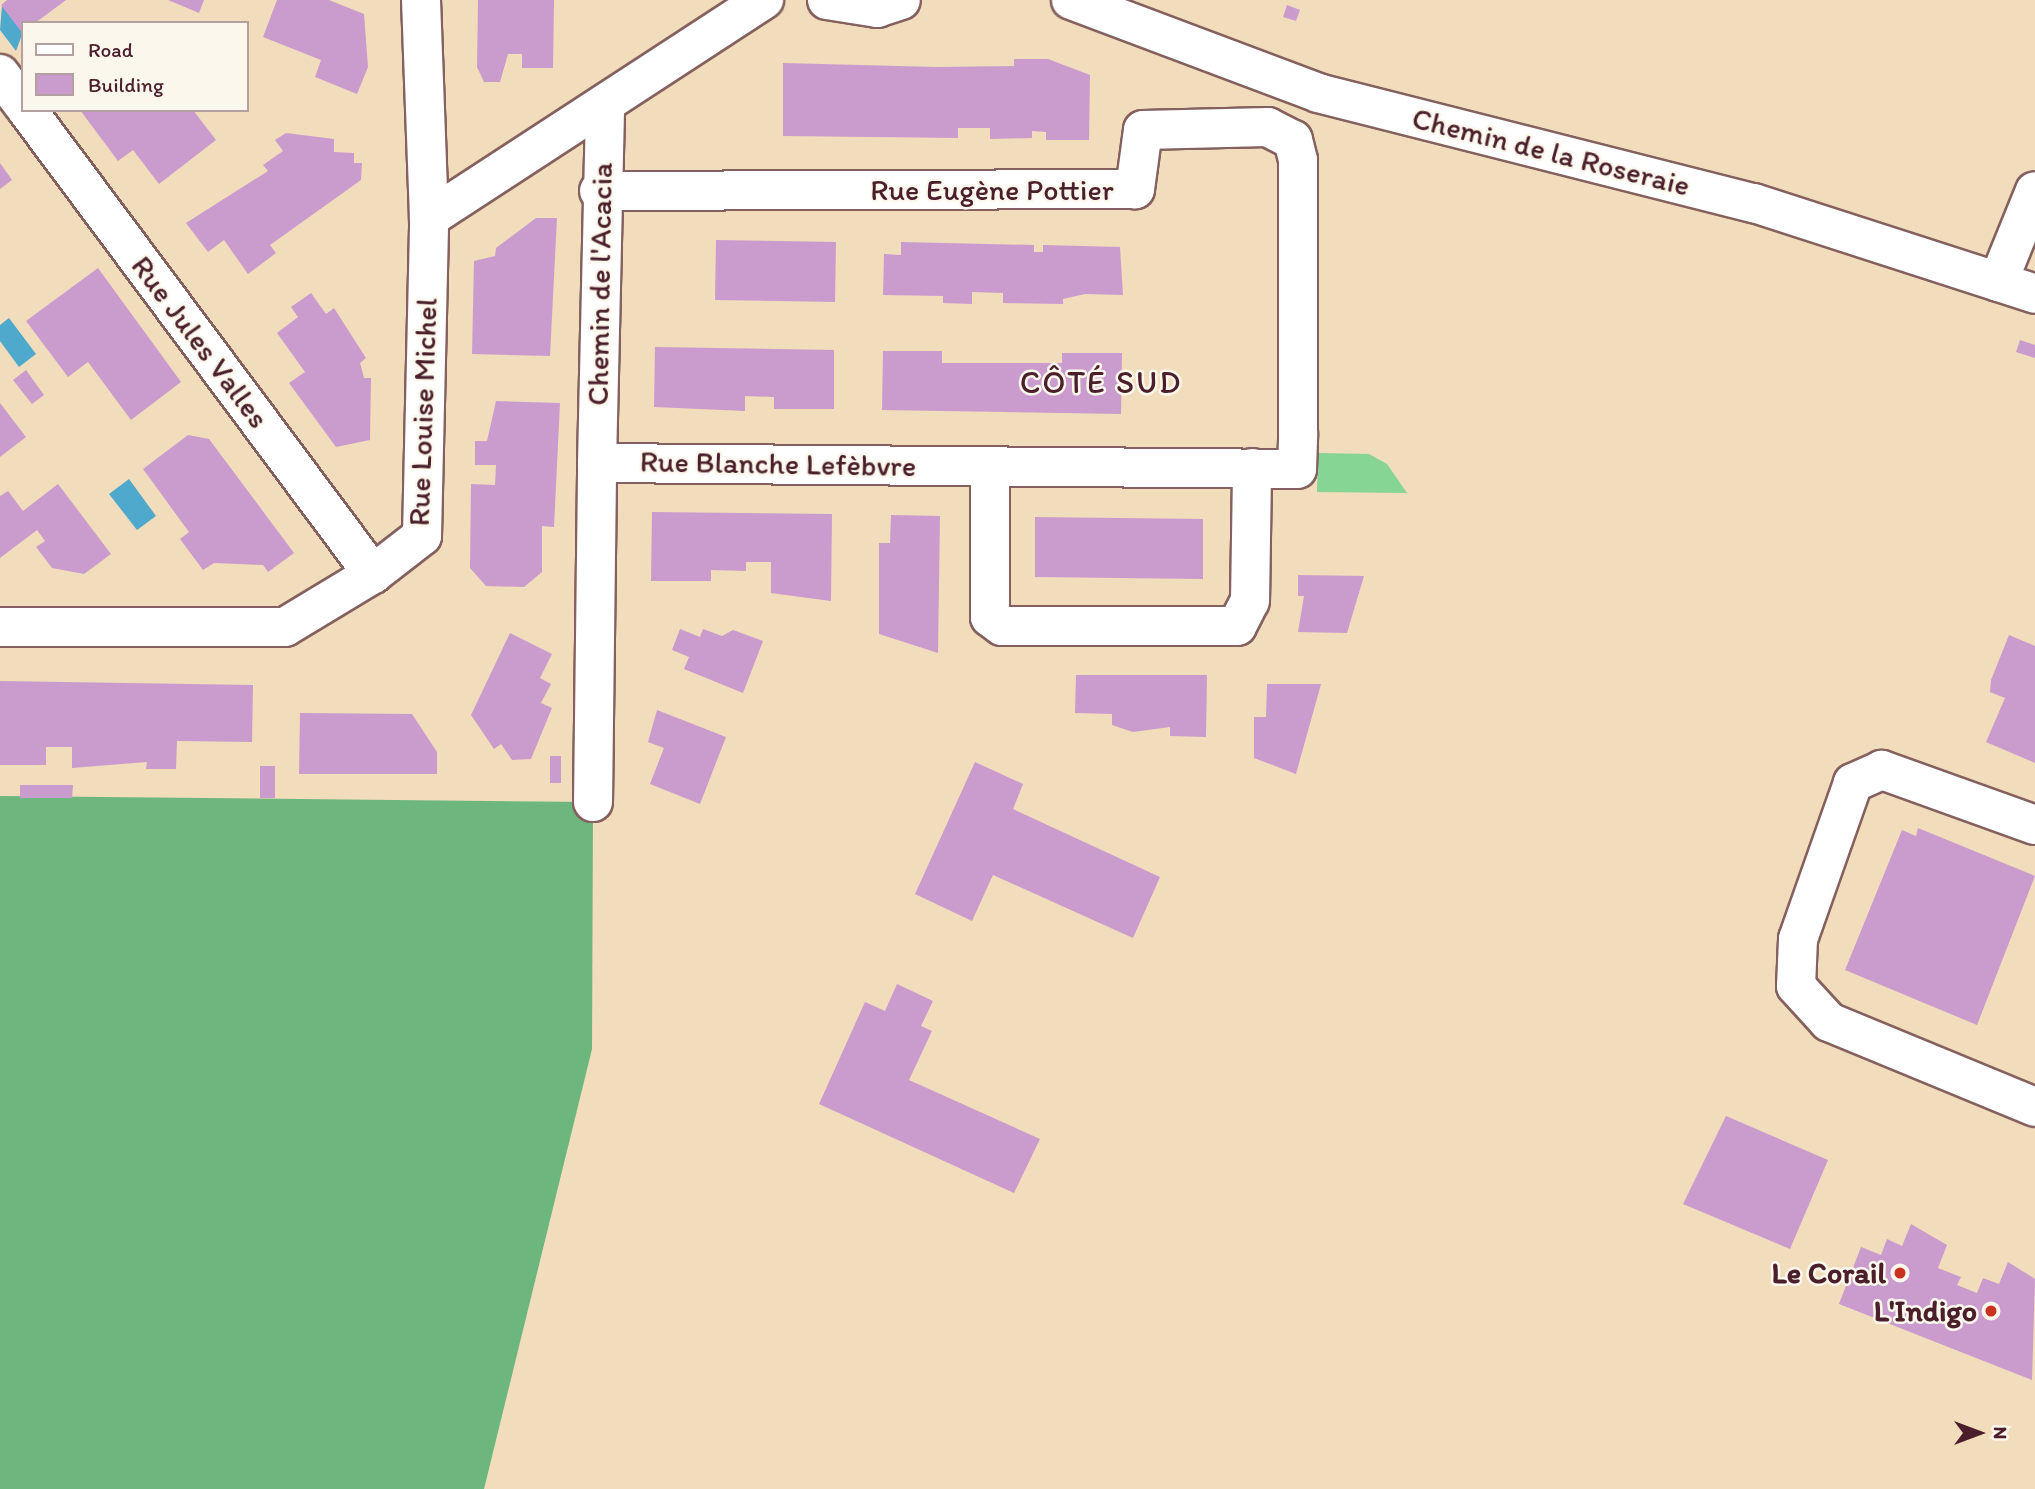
<!DOCTYPE html>
<html>
<head>
<meta charset="utf-8">
<style>
  body { margin:0 }
  #map { position:relative; width:2035px; height:1489px; overflow:hidden; background:#f1dcbc; font-family:Itim,sans-serif }
  div>[style] { position:absolute }
  .green>* { inset:0; background:#87d595 }
  .forest>* { inset:0; background:#6db67e }
  .water>* { inset:0; background:#4fa9cc }
  .building>* { inset:0; background:#ca9ccd }
  .roads { filter:drop-shadow(2px 0 #84615e) drop-shadow(-2px 0 #84615e) drop-shadow(0 2px #84615e) drop-shadow(0 -2px #84615e) }
  .minor>* { height:38px; margin:-19px; padding:0 19px; transform-origin:19px; border-radius:19px; background:#fff }
  .dots>* { width:19px; height:19px; translate:-50% -50%; box-sizing:border-box; border:4px solid #fbf7ec; border-radius:50% }
  span { translate:-50% -50%; white-space:nowrap; text-align:center; line-height:1.15; -webkit-text-stroke:5px #fbf7ec; paint-order:stroke }
  .street-label { font-size:30px; color:#4a1f2b }
  .poi-label { font-size:30px; color:#4a1f2b; font-weight:700 }
  .right { translate:-100% -50%; text-align:right }
  .neighbourhood-label { font-size:32px; color:#4a1f2b; letter-spacing:2px }
  .legend { position:absolute; left:21px; top:21px; width:228px; height:91px; box-sizing:border-box; background:#fbf7ec; border:2px solid #b4a19f; margin:0; padding:9px 12px; list-style:none; font-size:21px; color:#4a1f2b }
  .legend li { display:flex; align-items:center; gap:14px; height:35px }
  .legend b { width:35px; border:2px solid #b4a19f }
  .north { position:absolute; left:1944px; top:1398px; width:70px; height:70px; -webkit-text-stroke:5px #fbf7ec; paint-order:stroke; rotate:90deg; font-size:19px; font-weight:700; line-height:28px; text-align:center; color:#4a1f2b }
  .north::after { content:''; display:block; margin:auto; width:24px; height:32px; background:#4a1f2b; clip-path:polygon(50% 0,100% 100%,50% 72%,0 100%) }
</style>
</head>
<body>
<div id="map">
  <div class="green">
    <div style="clip-path:polygon(1318px 453px,1369px 454px,1387px 464px,1407px 493px,1317px 492px)"></div>
  </div>
  <div class="forest">
    <div style="clip-path:polygon(0 796px,593px 802px,592px 1049px,484px 1489px,0 1489px)"></div>
  </div>
  <div class="water">
    <div style="clip-path:polygon(2px 6px,23px 32px,16px 51px,0 30px)"></div>
    <div style="clip-path:polygon(9px 318px,36px 354px,19px 367px,0 341px,0 325px)"></div>
    <div style="clip-path:polygon(129px 479px,156px 516px,137px 530px,109px 494px)"></div>
  </div>
  <div class="building">
    <div style="clip-path:polygon(7px 0,66px 0,35px 23px,23px 23px,23px 34px,1px 5px)"></div>
    <div style="clip-path:polygon(168px 0,204px 0,199px 13px)"></div>
    <div style="clip-path:polygon(277px 0,329px 0,364px 14px,368px 67px,357px 94px,315px 77px,321px 60px,263px 37px)"></div>
    <div style="clip-path:polygon(478px 0,554px 0,553px 68px,522px 68px,522px 54px,508px 54px,500px 82px,484px 82px,477px 67px)"></div>
    <div style="clip-path:polygon(1287px 5px,1300px 10px,1296px 21px,1283px 17px)"></div>
    <div style="clip-path:polygon(1014px 59px,1048px 59px,1090px 75px,1089px 140px,1046px 140px,1046px 132px,1032px 131px,1032px 138px,990px 139px,990px 128px,958px 128px,958px 138px,783px 136px,783px 63px,937px 67px,1014px 66px)"></div>
    <div style="clip-path:polygon(80px 110px,193px 110px,216px 140px,159px 184px,133px 150px,118px 161px)"></div>
    <div style="clip-path:polygon(286px 133px,334px 139px,334px 152px,354px 153px,354px 163px,362px 163px,361px 180px,270px 245px,276px 253px,248px 274px,224px 240px,208px 252px,186px 223px,268px 171px,263px 165px,283px 151px,275px 140px)"></div>
    <div style="clip-path:polygon(0 163px,12px 180px,0 189px)"></div>
    <div style="clip-path:polygon(536px 218px,557px 218px,550px 356px,472px 354px,474px 261px,495px 256px,496px 248px)"></div>
    <div style="clip-path:polygon(716px 240px,836px 242px,835px 302px,715px 300px)"></div>
    <div style="clip-path:polygon(901px 242px,1034px 245px,1034px 252px,1043px 252px,1043px 245px,1120px 247px,1123px 295px,1085px 294px,1063px 299px,1063px 304px,1003px 303px,1003px 293px,972px 292px,972px 304px,943px 303px,943px 296px,883px 295px,884px 254px,901px 255px)"></div>
    <div style="clip-path:polygon(98px 268px,181px 382px,131px 420px,88px 362px,68px 377px,26px 321px)"></div>
    <div style="clip-path:polygon(311px 293px,326px 314px,334px 308px,366px 358px,360px 363px,364px 378px,371px 378px,370px 440px,336px 447px,289px 383px,305px 372px,277px 333px,298px 317px,291px 307px)"></div>
    <div style="clip-path:polygon(2020px 340px,2035px 345px,2035px 358px,2016px 352px)"></div>
    <div style="clip-path:polygon(655px 347px,834px 350px,834px 409px,774px 409px,774px 397px,745px 396px,745px 411px,654px 407px)"></div>
    <div style="clip-path:polygon(883px 351px,942px 351px,942px 363px,1062px 363px,1062px 353px,1122px 353px,1121px 414px,882px 410px)"></div>
    <div style="clip-path:polygon(26px 370px,44px 395px,32px 404px,13px 380px)"></div>
    <div style="clip-path:polygon(496px 401px,560px 403px,554px 527px,542px 526px,542px 572px,524px 587px,486px 586px,470px 568px,471px 484px,495px 485px,496px 465px,475px 465px,475px 441px,487px 441px)"></div>
    <div style="clip-path:polygon(0 403px,26px 437px,0 457px)"></div>
    <div style="clip-path:polygon(188px 435px,209px 439px,294px 553px,268px 572px,263px 565px,214px 563px,203px 570px,180px 539px,189px 532px,143px 469px)"></div>
    <div style="clip-path:polygon(58px 484px,111px 554px,84px 574px,52px 568px,36px 547px,45px 541px,37px 530px,0 558px,0 496px,8px 491px,23px 511px)"></div>
    <div style="clip-path:polygon(652px 512px,832px 514px,831px 601px,771px 593px,771px 562px,746px 562px,746px 571px,711px 570px,711px 581px,651px 581px)"></div>
    <div style="clip-path:polygon(891px 515px,940px 516px,938px 653px,879px 634px,879px 543px,890px 543px)"></div>
    <div style="clip-path:polygon(1035px 517px,1203px 519px,1203px 579px,1035px 577px)"></div>
    <div style="clip-path:polygon(1298px 575px,1364px 576px,1347px 633px,1298px 632px,1304px 596px,1298px 596px)"></div>
    <div style="clip-path:polygon(680px 629px,700px 637px,703px 629px,722px 636px,733px 630px,763px 641px,743px 693px,684px 669px,689px 657px,672px 650px)"></div>
    <div style="clip-path:polygon(510px 633px,552px 654px,540px 678px,551px 684px,541px 703px,552px 708px,531px 759px,512px 760px,501px 744px,494px 749px,471px 715px)"></div>
    <div style="clip-path:polygon(2009px 635px,2035px 646px,2035px 763px,1986px 742px,2005px 698px,1990px 692px,1991px 680px)"></div>
    <div style="clip-path:polygon(1076px 675px,1207px 675px,1206px 737px,1170px 736px,1170px 727px,1133px 732px,1112px 725px,1112px 714px,1075px 713px)"></div>
    <div style="clip-path:polygon(0 681px,253px 685px,252px 742px,177px 741px,176px 769px,146px 769px,147px 762px,72px 768px,72px 747px,46px 747px,46px 765px,0 765px)"></div>
    <div style="clip-path:polygon(1267px 684px,1321px 684px,1296px 774px,1254px 758px,1254px 717px,1266px 717px)"></div>
    <div style="clip-path:polygon(657px 710px,726px 737px,700px 804px,650px 784px,664px 748px,648px 742px)"></div>
    <div style="clip-path:polygon(300px 713px,412px 714px,437px 752px,437px 774px,299px 774px)"></div>
    <div style="clip-path:polygon(550px 756px,561px 756px,561px 783px,550px 783px)"></div>
    <div style="clip-path:polygon(975px 762px,1023px 784px,1013px 809px,1160px 877px,1133px 938px,993px 875px,972px 921px,915px 894px)"></div>
    <div style="clip-path:polygon(260px 766px,275px 766px,275px 798px,260px 798px)"></div>
    <div style="clip-path:polygon(20px 785px,73px 785px,72px 798px,20px 798px)"></div>
    <div style="clip-path:polygon(1918px 828px,2035px 876px,1977px 1025px,1845px 970px,1902px 830px,1916px 836px)"></div>
    <div style="clip-path:polygon(897px 984px,933px 1001px,921px 1026px,932px 1031px,909px 1080px,1040px 1139px,1014px 1193px,819px 1104px,865px 1002px,885px 1011px)"></div>
    <div style="clip-path:polygon(1726px 1116px,1828px 1160px,1790px 1249px,1683px 1204px)"></div>
    <div style="clip-path:polygon(1911px 1224px,1947px 1245px,1938px 1268px,1961px 1277px,1957px 1285px,1977px 1293px,1983px 1278px,1999px 1284px,2008px 1262px,2035px 1279px,2032px 1380px,1839px 1304px,1861px 1247px,1881px 1255px,1887px 1239px,1902px 1246px)"></div>
  </div>
  <div class="roads">
    <div class="minor">
      <div style="left:827px;top:0;width:51px;rotate:9.1deg"></div>
      <div style="left:877px;top:8px;width:25px;rotate:-18deg"></div>
      <div style="left:1071px;top:0;width:264px;rotate:20.6deg"></div>
      <div style="left:1318px;top:93px;width:450px;rotate:14.2deg"></div>
      <div style="left:1754px;top:203px;width:295px;rotate:17.9deg"></div>
      <div style="left:0;top:74px;width:39px;rotate:53deg"></div>
      <div style="left:27px;top:110px;width:579px;rotate:53.29deg"></div>
      <div style="left:429px;top:218px;width:400px;rotate:-33.1deg"></div>
      <div style="left:1998px;top:282px;width:98px;rotate:-67.9deg"></div>
      <div style="left:597px;top:463px;width:358px;rotate:-88.7deg"></div>
      <div style="left:990px;top:466px;width:151px;rotate:90deg"></div>
      <div style="left:990px;top:617px;width:15px;rotate:37deg"></div>
      <div style="left:1002px;top:626px;width:235px"></div>
      <div style="left:1237px;top:626px;width:28px;rotate:-63deg"></div>
      <div style="left:1250px;top:601px;width:133px;rotate:-89.1deg"></div>
      <div style="left:0;top:627px;width:285px"></div>
      <div style="left:285px;top:627px;width:103px;rotate:-31.1deg"></div>
      <div style="left:373px;top:574px;width:62px;rotate:-37.8deg"></div>
      <div style="left:422px;top:536px;width:318px;rotate:-88.7deg"></div>
      <div style="left:429px;top:218px;width:218px;rotate:-92.1deg"></div>
      <div style="left:593px;top:802px;width:339px;rotate:-89.3deg"></div>
      <div style="left:597px;top:463px;width:700px;rotate:0.49deg"></div>
      <div style="left:1297px;top:469px;width:36px;rotate:-88deg"></div>
      <div style="left:1298px;top:433px;width:273px;rotate:-90deg"></div>
      <div style="left:1298px;top:160px;width:21px;rotate:-104deg"></div>
      <div style="left:1293px;top:140px;width:28px;rotate:-153deg"></div>
      <div style="left:1268px;top:127px;width:125px;rotate:178.6deg"></div>
      <div style="left:1143px;top:130px;width:60px;rotate:97.7deg"></div>
      <div style="left:1135px;top:189px;width:536px;rotate:179.79deg"></div>
      <div style="left:2035px;top:825px;width:163px;rotate:-160.2deg"></div>
      <div style="left:1882px;top:770px;width:32px;rotate:156deg"></div>
      <div style="left:1853px;top:783px;width:165px;rotate:109.4deg"></div>
      <div style="left:1798px;top:939px;width:47px;rotate:92.4deg"></div>
      <div style="left:1796px;top:986px;width:49px;rotate:47.5deg"></div>
      <div style="left:1829px;top:1022px;width:223px;rotate:22.4deg"></div>
    </div>
  </div>
  <div class="dots">
    <div style="left:1900px;top:1273px;background:#c8321e"></div>
    <div style="left:1991px;top:1311px;background:#c8321e"></div>
  </div>
  <div class="street-label">
    <span style="left:1551px;top:152px;rotate:14deg">Chemin de la Roseraie</span>
    <span style="left:992px;top:190px">Rue Eugène Pottier</span>
    <span style="left:600px;top:284px;rotate:-89deg">Chemin de l'Acacia</span>
    <span style="left:200px;top:342px;rotate:53deg">Rue Jules Valles</span>
    <span style="left:423px;top:412px;rotate:-88deg">Rue Louise Michel</span>
    <span style="left:778px;top:464px;rotate:1deg">Rue Blanche Lefèbvre</span>
  </div>
  <div class="poi-label">
    <span class="right" style="left:1886px;top:1273px">Le Corail</span>
    <span class="right" style="left:1977px;top:1311px">L'Indigo</span>
  </div>
  <div class="neighbourhood-label">
    <span style="left:1101px;top:382px">CÔTÉ SUD</span>
  </div>
  <ul class="legend">
  <li><b style="height:9px;background:#fff"></b>Road</li>
  <li><b style="height:19px;background:#ca9ccd"></b>Building</li>
  </ul>
  <div class="north">N</div>
</div>
</body>
</html>
